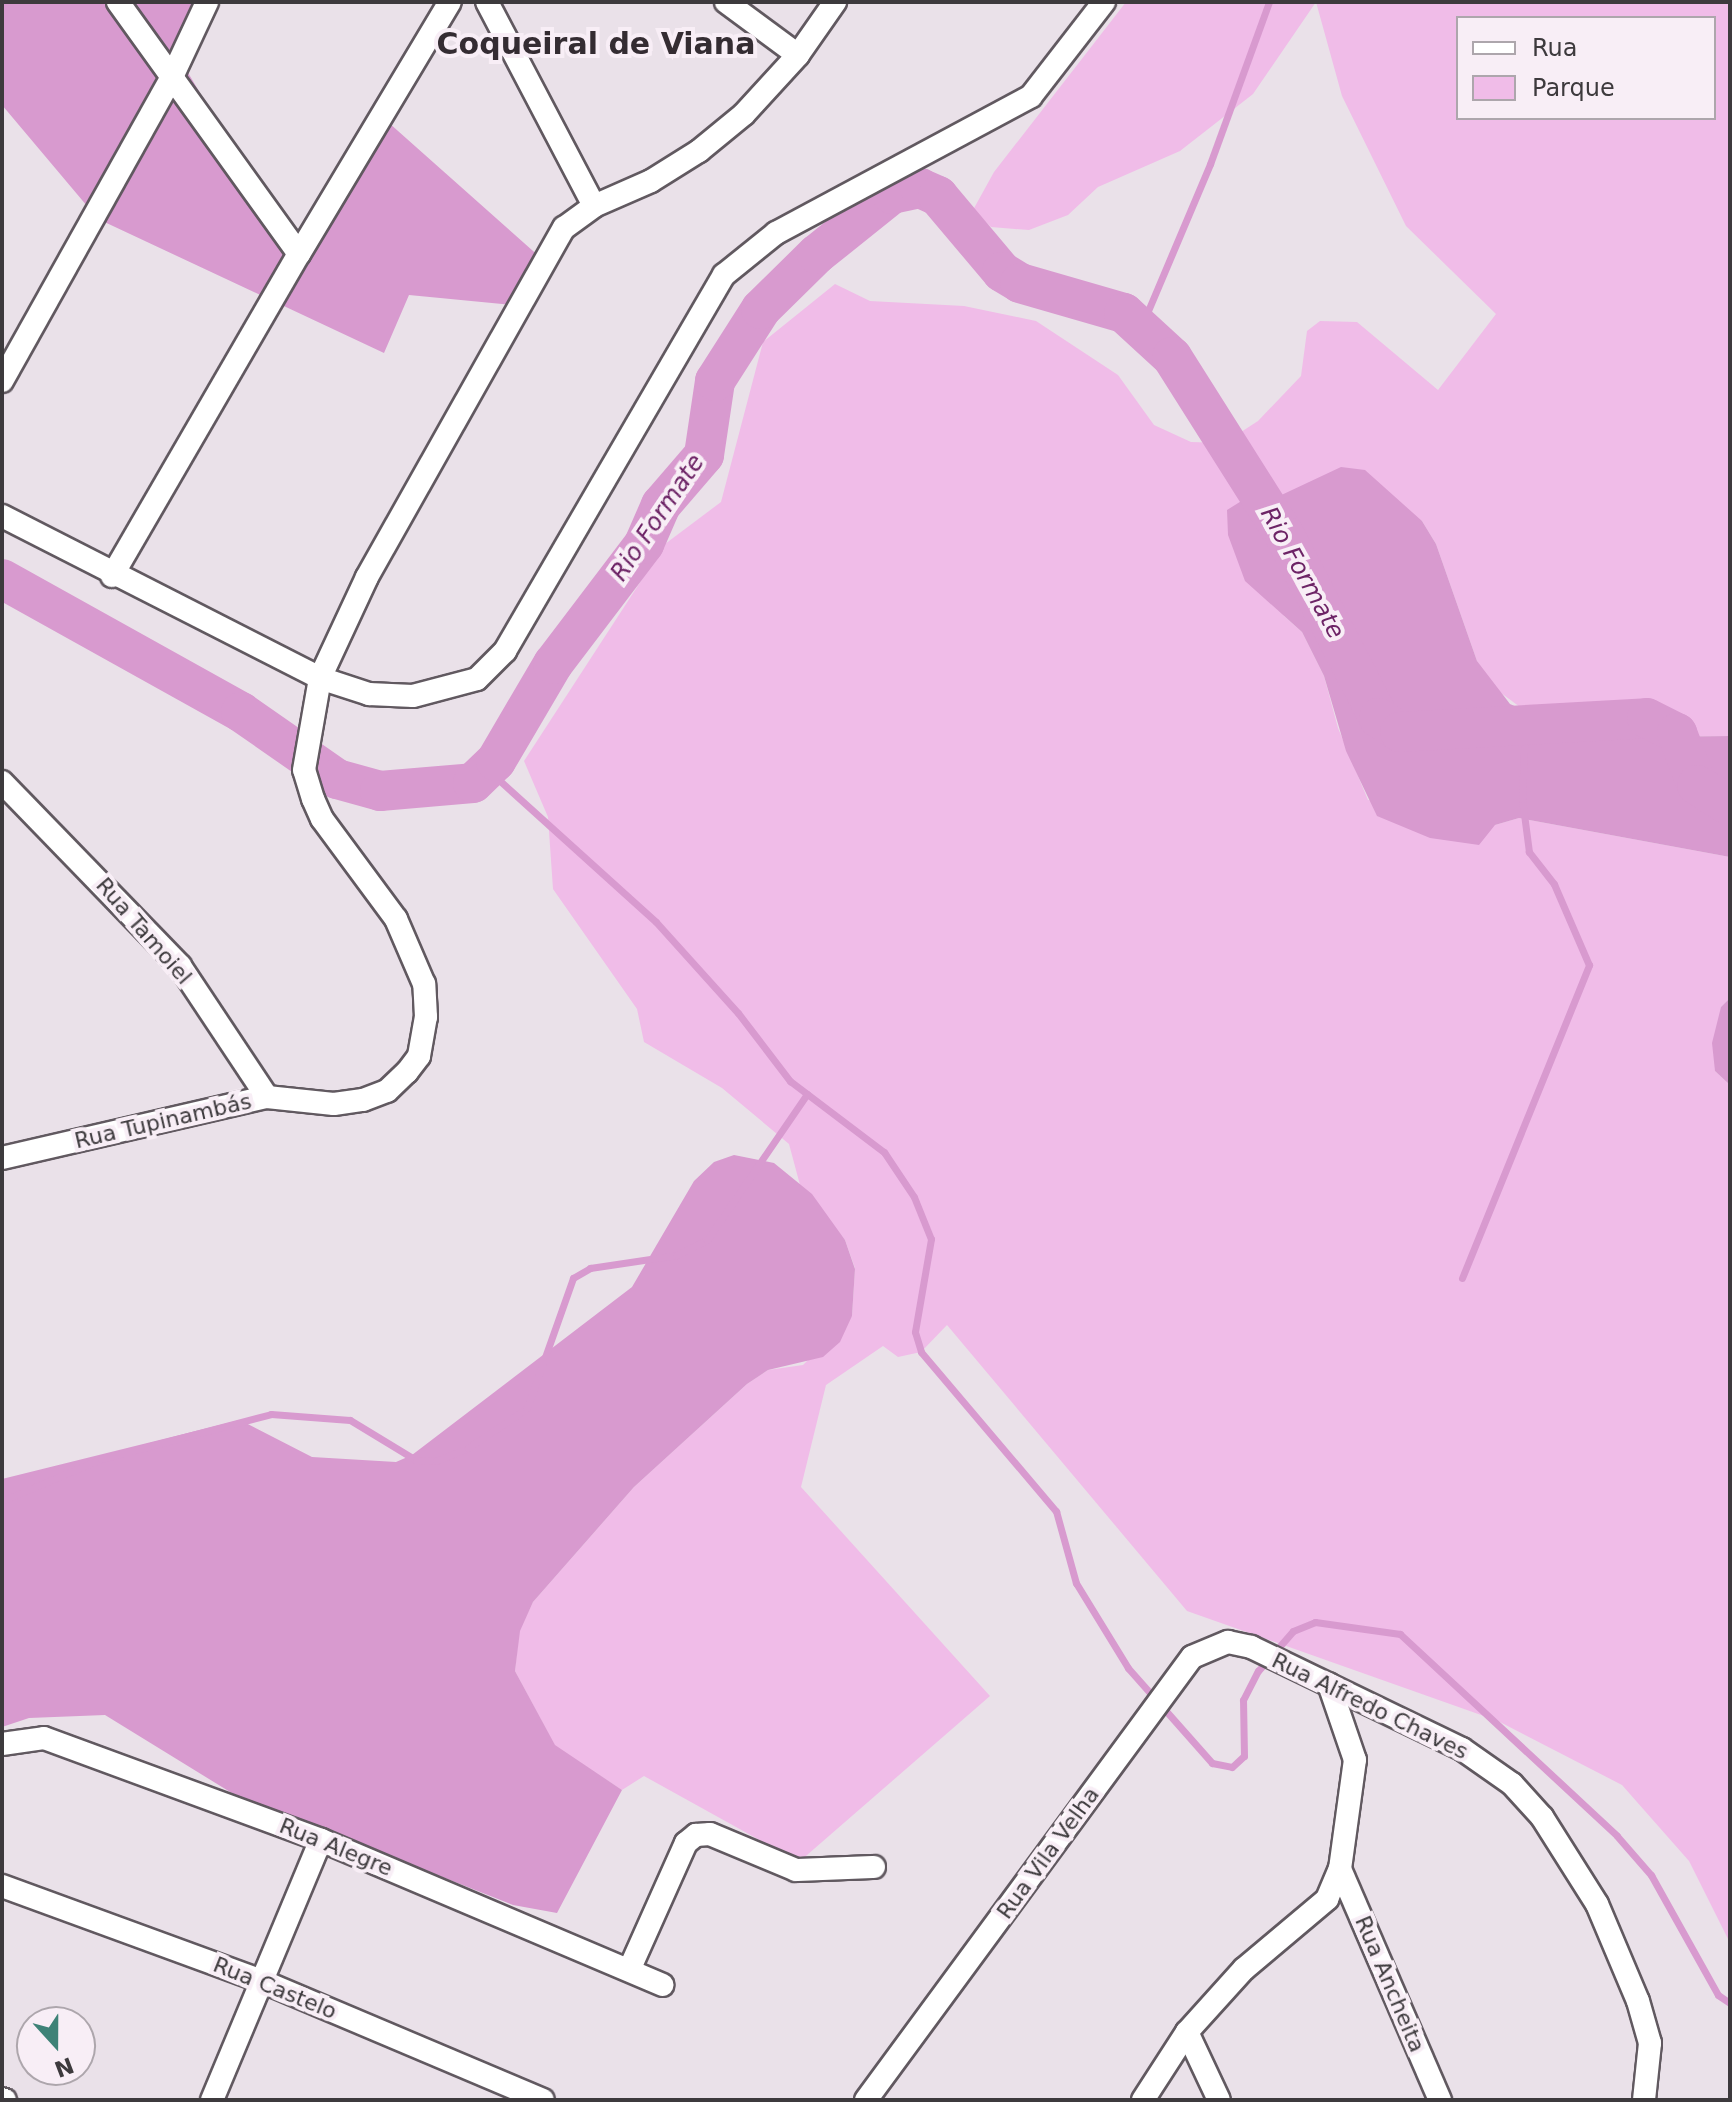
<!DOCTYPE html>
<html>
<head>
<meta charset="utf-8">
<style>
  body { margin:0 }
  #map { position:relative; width:1732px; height:2102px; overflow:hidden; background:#eae1e9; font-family:"DejaVu Sans",sans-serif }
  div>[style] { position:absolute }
  .green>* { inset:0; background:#f0bce8 }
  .forest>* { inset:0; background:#d89acf }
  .stream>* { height:7px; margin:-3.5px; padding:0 3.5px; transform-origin:3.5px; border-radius:3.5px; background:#d89acf }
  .river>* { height:40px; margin:-20px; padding:0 20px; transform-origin:20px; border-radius:20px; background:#d89acf }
  .roads { filter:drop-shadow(2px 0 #615960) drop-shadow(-2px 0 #615960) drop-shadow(0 2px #615960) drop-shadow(0 -2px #615960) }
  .street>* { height:22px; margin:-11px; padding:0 11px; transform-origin:11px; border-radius:11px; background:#fff }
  span { translate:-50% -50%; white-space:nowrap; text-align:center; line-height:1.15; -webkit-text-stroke:8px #f8eef6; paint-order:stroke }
  .street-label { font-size:22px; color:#3d3a3d }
  .water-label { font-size:24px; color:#6d2466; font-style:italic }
  .district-label { font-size:30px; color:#342c32; font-weight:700 }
  .frame { position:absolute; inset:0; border:4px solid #3d3a3d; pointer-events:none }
  .legend { position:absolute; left:1456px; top:16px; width:260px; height:104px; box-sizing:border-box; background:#f8eef6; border:2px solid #ada6ac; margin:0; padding:10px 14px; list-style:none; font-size:24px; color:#3d3a3d }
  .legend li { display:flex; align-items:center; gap:16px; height:40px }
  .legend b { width:40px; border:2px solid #ada6ac }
  .north { position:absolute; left:16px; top:2006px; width:80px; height:80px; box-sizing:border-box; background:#f8eef6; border:2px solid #ada6ac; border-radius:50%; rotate:159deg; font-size:22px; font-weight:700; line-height:32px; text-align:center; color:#3d3a3d }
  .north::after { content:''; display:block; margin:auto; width:28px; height:36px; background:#3e8277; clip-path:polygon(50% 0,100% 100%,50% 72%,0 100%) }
</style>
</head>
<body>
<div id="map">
  <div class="green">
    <div style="clip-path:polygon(evenodd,1126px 2px,1730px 2px,1730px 736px,1644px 737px,1590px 732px,1532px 716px,1493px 687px,1477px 661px,1436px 544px,1422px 521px,1298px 489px,1275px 498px,1251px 495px,1284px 616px,1302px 632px,1324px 676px,1338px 728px,1368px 800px,1495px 825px,1519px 818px,1730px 857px,1730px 998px,1721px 1007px,1715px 1071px,1730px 1085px,1730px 1943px,1689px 1861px,1622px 1785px,1498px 1721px,1187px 1611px,947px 1325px,921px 1352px,898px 1357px,883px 1346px,826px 1385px,801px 1487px,990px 1696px,799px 1862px,644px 1776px,622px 1790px,555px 1746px,515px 1671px,519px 1631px,533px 1602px,634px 1487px,747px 1384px,768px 1370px,803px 1365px,852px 1316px,855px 1268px,845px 1240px,800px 1185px,789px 1144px,722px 1088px,644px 1042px,637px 1009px,553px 889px,548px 817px,524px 761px,665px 544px,721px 502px,763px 342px,835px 284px,870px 301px,964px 306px,1036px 321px,1118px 375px,1154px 425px,1191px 442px,1224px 443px,1258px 421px,1301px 376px,1307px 331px,1320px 321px,1357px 322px,1438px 390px,1496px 314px,1406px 226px,1342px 96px,1316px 2px,1253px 94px,1180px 151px,1098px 187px,1068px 215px,1029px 230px,991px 227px,973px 210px,994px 172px,1126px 2px,1458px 18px,1714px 18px,1714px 118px,1458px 118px,1458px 18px)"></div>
  </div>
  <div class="forest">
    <div style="clip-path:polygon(2px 2px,204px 2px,177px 54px,295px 254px,380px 115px,551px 267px,522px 306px,409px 295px,384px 353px,98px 219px,2px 105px)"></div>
    <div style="clip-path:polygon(1341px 467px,1365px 470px,1422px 521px,1436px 544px,1477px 661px,1510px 704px,1555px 724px,1590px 732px,1644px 737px,1730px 736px,1730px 857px,1519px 818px,1495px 825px,1479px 845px,1430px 838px,1377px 816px,1346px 751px,1324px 676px,1302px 632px,1245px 581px,1228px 535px,1227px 510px,1251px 495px,1275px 498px)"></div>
    <div style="clip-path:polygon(1730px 998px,1730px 1085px,1715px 1071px,1712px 1043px,1721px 1007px)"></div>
    <div style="clip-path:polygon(734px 1155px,774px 1163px,812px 1194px,845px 1240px,855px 1269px,852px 1316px,840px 1342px,823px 1357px,768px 1370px,747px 1384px,634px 1487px,533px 1602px,520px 1631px,515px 1671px,555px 1745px,622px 1790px,557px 1913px,513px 1905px,235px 1795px,105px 1715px,29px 1718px,2px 1727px,2px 1479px,240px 1420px,312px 1457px,396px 1462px,412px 1455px,632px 1287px,694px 1181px,714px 1162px)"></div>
  </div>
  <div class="stream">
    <div style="left:1142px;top:325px;width:175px;rotate:-67.1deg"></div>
    <div style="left:1210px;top:164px;width:172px;rotate:-70deg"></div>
    <div style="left:489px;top:771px;width:225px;rotate:42.1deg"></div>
    <div style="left:656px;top:922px;width:122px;rotate:48deg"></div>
    <div style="left:738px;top:1013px;width:86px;rotate:52.6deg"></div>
    <div style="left:790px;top:1081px;width:118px;rotate:37.1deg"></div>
    <div style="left:884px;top:1152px;width:54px;rotate:56.3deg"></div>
    <div style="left:914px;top:1197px;width:45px;rotate:68deg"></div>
    <div style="left:931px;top:1239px;width:94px;rotate:99.8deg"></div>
    <div style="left:915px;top:1332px;width:21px;rotate:73deg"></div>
    <div style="left:921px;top:1352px;width:209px;rotate:49.7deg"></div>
    <div style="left:1056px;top:1511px;width:75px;rotate:74.5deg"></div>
    <div style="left:1076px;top:1583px;width:100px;rotate:58.5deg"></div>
    <div style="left:1128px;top:1668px;width:127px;rotate:48.5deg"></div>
    <div style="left:1212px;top:1763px;width:20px;rotate:11deg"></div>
    <div style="left:1232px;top:1767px;width:16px;rotate:-43deg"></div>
    <div style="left:1244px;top:1756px;width:56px;rotate:-91deg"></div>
    <div style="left:1243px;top:1700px;width:33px;rotate:-63deg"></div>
    <div style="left:1258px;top:1671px;width:53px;rotate:-48.8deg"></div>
    <div style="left:1293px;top:1631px;width:24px;rotate:-22deg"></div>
    <div style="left:1315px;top:1622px;width:86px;rotate:8deg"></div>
    <div style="left:1400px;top:1634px;width:296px;rotate:42.9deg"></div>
    <div style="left:1617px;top:1836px;width:52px;rotate:48.9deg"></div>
    <div style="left:1651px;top:1875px;width:137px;rotate:60.8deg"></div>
    <div style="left:1718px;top:1995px;width:14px;rotate:34deg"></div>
    <div style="left:1462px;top:1278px;width:338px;rotate:-67.9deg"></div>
    <div style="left:1589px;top:965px;width:88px;rotate:-113.4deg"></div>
    <div style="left:1554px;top:884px;width:41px;rotate:-128deg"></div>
    <div style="left:1529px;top:852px;width:53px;rotate:-97.5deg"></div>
    <div style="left:1522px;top:799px;width:72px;rotate:-87.6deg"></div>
    <div style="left:2px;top:1501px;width:108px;rotate:-23deg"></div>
    <div style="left:101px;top:1459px;width:176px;rotate:-14.8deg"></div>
    <div style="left:271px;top:1414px;width:79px;rotate:4.3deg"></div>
    <div style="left:350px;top:1420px;width:77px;rotate:31.2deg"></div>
    <div style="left:416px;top:1460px;width:20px;rotate:3deg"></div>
    <div style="left:436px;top:1461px;width:35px;rotate:-22deg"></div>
    <div style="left:468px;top:1448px;width:71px;rotate:-34.1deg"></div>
    <div style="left:527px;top:1408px;width:138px;rotate:-70.5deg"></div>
    <div style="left:573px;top:1278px;width:20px;rotate:-30deg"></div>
    <div style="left:590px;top:1268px;width:88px;rotate:-8.5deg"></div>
    <div style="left:677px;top:1255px;width:34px;rotate:-27deg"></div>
    <div style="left:707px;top:1240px;width:177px;rotate:-55.6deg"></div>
  </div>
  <div class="river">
    <div style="left:2px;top:579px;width:274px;rotate:29.1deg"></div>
    <div style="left:241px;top:712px;width:117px;rotate:34.9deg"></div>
    <div style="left:337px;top:779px;width:45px;rotate:15.6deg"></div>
    <div style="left:380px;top:791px;width:93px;rotate:-4.9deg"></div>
    <div style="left:473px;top:783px;width:32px;rotate:-44deg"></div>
    <div style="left:496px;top:761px;width:113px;rotate:-59.6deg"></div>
    <div style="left:553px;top:664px;width:151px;rotate:-52.8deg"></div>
    <div style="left:644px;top:544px;width:43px;rotate:-66.4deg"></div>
    <div style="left:661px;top:505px;width:66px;rotate:-49.3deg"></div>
    <div style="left:704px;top:455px;width:75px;rotate:-81.5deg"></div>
    <div style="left:715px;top:381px;width:85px;rotate:-57.4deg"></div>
    <div style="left:761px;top:309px;width:78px;rotate:-44.5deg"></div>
    <div style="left:817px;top:254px;width:96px;rotate:-38.7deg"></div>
    <div style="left:892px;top:194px;width:29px;rotate:-12deg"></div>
    <div style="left:920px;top:188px;width:20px;rotate:24deg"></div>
    <div style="left:938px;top:196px;width:99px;rotate:49.9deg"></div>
    <div style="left:1002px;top:272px;width:21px;rotate:31deg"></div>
    <div style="left:1020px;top:283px;width:108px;rotate:16.1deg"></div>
    <div style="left:1124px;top:313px;width:65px;rotate:42.5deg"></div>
    <div style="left:1172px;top:357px;width:212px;rotate:57.7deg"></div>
    <div style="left:1285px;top:536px;width:205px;rotate:62.7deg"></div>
    <div style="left:1379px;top:718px;width:25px;rotate:34deg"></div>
    <div style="left:1400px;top:732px;width:247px;rotate:-3.2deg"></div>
    <div style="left:1647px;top:718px;width:34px;rotate:27deg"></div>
    <div style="left:1677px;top:733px;width:56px;rotate:69deg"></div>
    <div style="left:1697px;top:785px;width:39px;rotate:32deg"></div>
  </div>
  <div class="roads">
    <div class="street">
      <div style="left:118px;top:2px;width:310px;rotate:54.3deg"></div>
      <div style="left:299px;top:254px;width:294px;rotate:-59.1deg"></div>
      <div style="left:487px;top:2px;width:230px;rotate:62.3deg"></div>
      <div style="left:726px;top:2px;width:89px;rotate:36.4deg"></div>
      <div style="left:2px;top:381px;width:346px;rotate:-60.8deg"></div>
      <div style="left:171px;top:79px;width:85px;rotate:-64.9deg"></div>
      <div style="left:2px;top:516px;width:357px;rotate:27deg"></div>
      <div style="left:320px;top:678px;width:52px;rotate:18.1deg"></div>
      <div style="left:369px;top:694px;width:44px;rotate:2.6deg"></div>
      <div style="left:413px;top:696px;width:66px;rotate:-14.9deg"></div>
      <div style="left:477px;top:679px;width:40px;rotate:-45deg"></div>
      <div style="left:505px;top:651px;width:435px;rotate:-59.8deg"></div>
      <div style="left:724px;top:275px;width:67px;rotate:-38.9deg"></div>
      <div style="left:776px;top:233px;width:289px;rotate:-28.2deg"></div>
      <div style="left:1031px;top:96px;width:119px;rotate:-52.2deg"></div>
      <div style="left:112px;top:576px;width:372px;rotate:-59.9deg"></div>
      <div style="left:2px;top:782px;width:256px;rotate:45.9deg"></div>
      <div style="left:180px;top:966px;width:157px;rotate:56.4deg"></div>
      <div style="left:2px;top:1158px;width:272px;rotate:-13deg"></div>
      <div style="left:267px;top:1097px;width:67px;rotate:6deg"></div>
      <div style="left:334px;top:1104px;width:29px;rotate:-8deg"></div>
      <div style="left:363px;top:1100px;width:26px;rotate:-21deg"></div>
      <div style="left:387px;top:1091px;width:28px;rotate:-44deg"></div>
      <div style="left:407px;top:1072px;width:20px;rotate:-53deg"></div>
      <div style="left:419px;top:1056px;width:40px;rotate:-80deg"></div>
      <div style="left:426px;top:1017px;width:33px;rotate:-93deg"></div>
      <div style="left:424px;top:984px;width:71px;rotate:-113.3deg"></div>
      <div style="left:396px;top:919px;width:124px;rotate:-126.5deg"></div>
      <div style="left:322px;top:819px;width:22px;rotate:-114deg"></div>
      <div style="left:313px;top:799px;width:30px;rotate:-107deg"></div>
      <div style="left:304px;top:770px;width:93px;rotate:-80.1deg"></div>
      <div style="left:320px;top:678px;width:111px;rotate:-65deg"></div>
      <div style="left:367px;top:577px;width:401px;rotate:-60.6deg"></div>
      <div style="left:564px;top:228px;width:37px;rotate:-36deg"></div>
      <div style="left:594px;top:206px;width:62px;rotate:-23.7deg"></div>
      <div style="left:651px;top:181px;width:57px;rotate:-32deg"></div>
      <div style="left:699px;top:151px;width:58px;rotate:-39.4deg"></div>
      <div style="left:744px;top:114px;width:80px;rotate:-47.5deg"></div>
      <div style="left:798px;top:55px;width:65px;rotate:-55.1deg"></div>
      <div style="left:2px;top:1744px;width:42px;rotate:-8.1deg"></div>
      <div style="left:44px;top:1738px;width:295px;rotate:20.2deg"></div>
      <div style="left:321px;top:1840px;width:371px;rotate:23deg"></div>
      <div style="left:1340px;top:1869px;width:252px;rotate:66.6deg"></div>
      <div style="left:2px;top:1886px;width:274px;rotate:20.1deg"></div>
      <div style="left:259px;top:1980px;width:308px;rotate:22.9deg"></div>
      <div style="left:630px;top:1968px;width:137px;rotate:-65.9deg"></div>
      <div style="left:686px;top:1843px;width:13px;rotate:-39deg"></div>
      <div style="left:696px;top:1835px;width:14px;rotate:-4deg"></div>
      <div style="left:710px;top:1834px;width:93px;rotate:22.7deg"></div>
      <div style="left:796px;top:1870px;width:78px;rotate:-2.2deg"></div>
      <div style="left:1187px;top:2032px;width:75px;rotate:64.8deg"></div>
      <div style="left:2px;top:2099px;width:3px;rotate:18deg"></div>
      <div style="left:212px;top:2100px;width:282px;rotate:-67.3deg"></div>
      <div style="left:866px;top:2100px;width:550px;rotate:-53.65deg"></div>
      <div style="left:1192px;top:1657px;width:39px;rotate:-23deg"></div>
      <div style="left:1228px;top:1642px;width:24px;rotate:12deg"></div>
      <div style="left:1251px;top:1647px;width:234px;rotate:25.8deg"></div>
      <div style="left:1462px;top:1749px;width:61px;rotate:35deg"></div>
      <div style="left:1512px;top:1784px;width:45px;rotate:47.7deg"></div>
      <div style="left:1542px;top:1817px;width:103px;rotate:57.7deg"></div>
      <div style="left:1597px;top:1904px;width:105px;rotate:67.1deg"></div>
      <div style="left:1638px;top:2001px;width:44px;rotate:74.1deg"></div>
      <div style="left:1650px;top:2043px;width:57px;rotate:96deg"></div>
      <div style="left:1143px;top:2100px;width:81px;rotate:-57.1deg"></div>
      <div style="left:1187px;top:2032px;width:85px;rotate:-47.9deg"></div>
      <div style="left:1244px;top:1969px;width:109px;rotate:-40.1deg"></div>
      <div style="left:1327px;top:1899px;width:33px;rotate:-67deg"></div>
      <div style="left:1340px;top:1869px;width:110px;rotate:-82.2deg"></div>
      <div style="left:1355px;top:1760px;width:80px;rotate:-108.9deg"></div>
    </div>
  </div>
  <div class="street-label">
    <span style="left:144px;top:931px;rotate:49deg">Rua Tamoiel</span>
    <span style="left:163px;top:1121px;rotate:-13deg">Rua Tupinambás</span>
    <span style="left:1370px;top:1706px;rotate:26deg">Rua Alfredo Chaves</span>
    <span style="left:336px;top:1847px;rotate:22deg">Rua Alegre</span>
    <span style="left:1048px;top:1853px;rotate:-54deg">Rua Vila Velha</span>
    <span style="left:1390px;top:1984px;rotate:67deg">Rua Ancheita</span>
    <span style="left:275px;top:1988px;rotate:22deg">Rua Castelo</span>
  </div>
  <div class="water-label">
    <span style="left:658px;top:518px;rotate:-56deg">Rio Formate</span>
    <span style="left:1302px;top:573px;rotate:61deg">Rio Formate</span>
  </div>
  <div class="district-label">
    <span style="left:596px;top:44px">Coqueiral de Viana</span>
  </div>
  <div class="frame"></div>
  <ul class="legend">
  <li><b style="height:10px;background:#fff"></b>Rua</li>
  <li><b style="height:22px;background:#f0bce8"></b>Parque</li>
  </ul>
  <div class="north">N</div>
</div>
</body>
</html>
